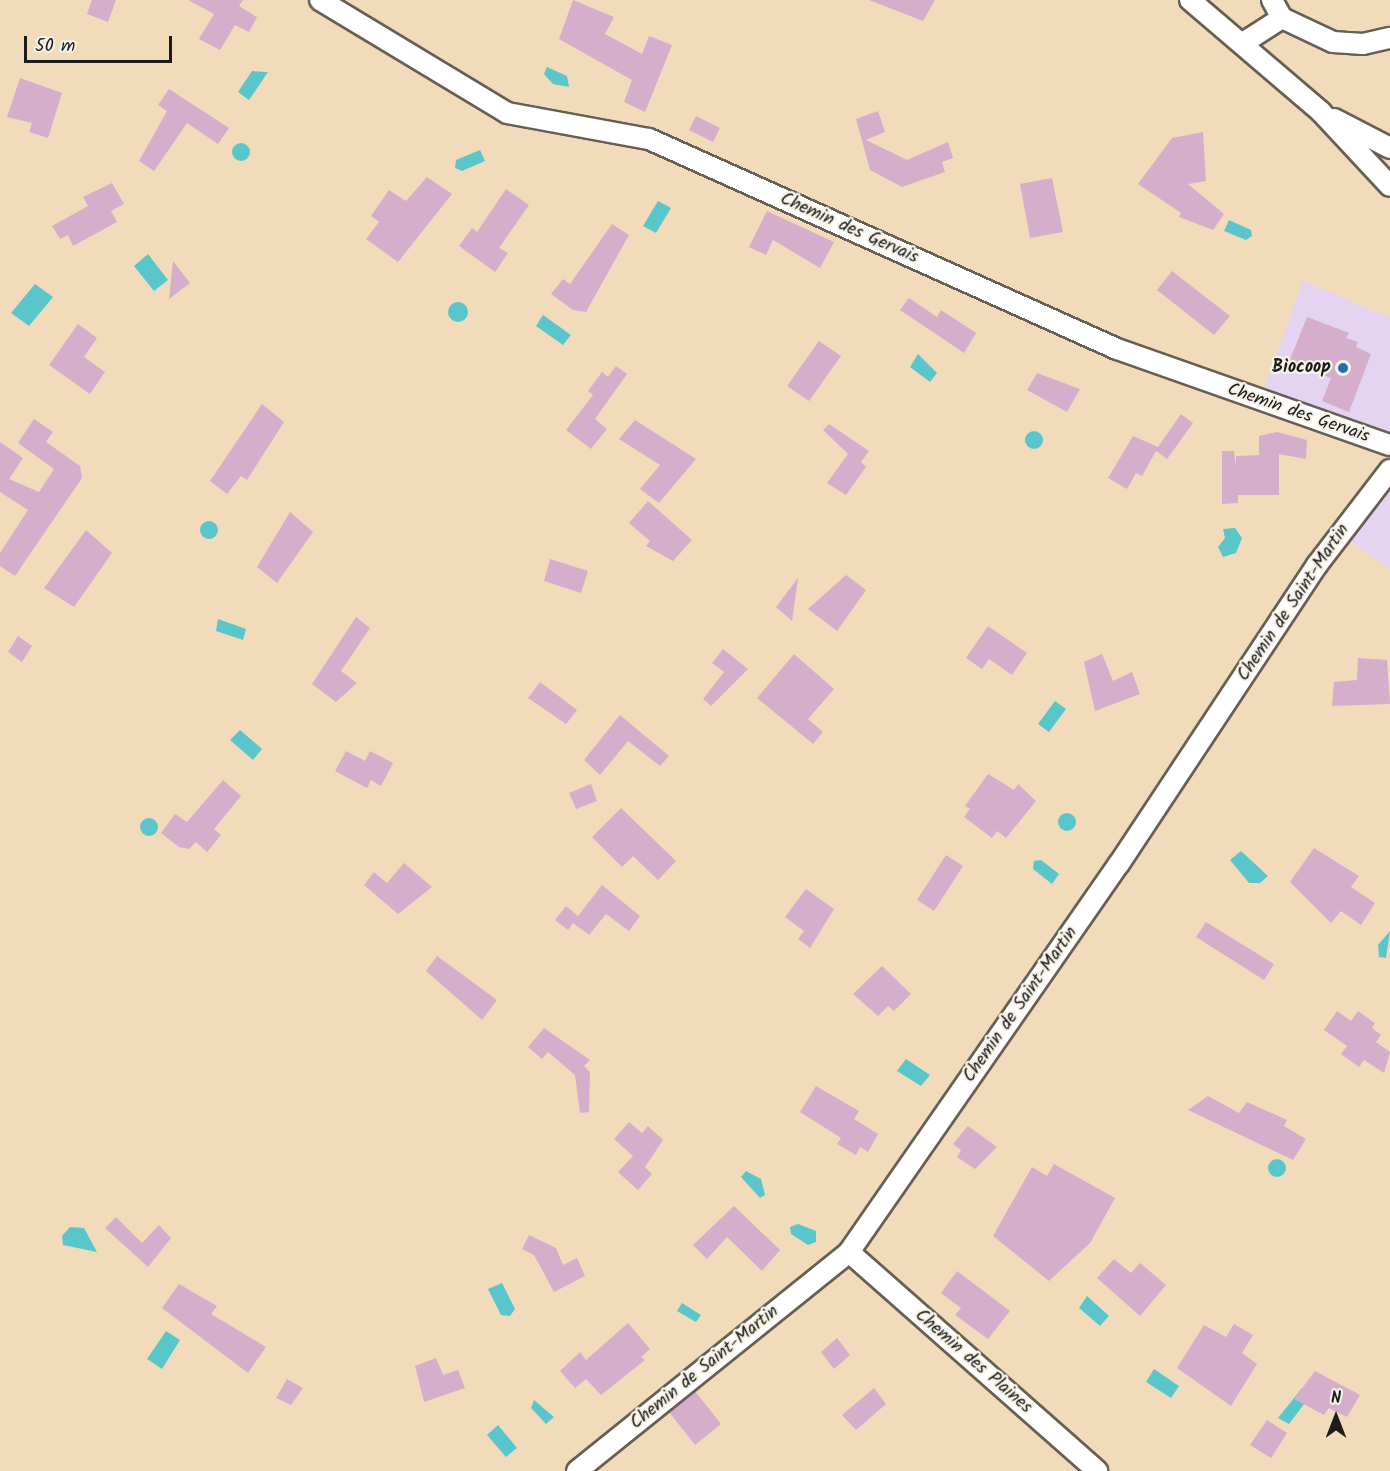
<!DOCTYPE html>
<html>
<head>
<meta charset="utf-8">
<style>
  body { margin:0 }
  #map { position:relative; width:1390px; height:1471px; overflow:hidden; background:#f2dbbb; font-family:Kalam,sans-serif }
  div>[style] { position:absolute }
  .built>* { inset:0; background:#e4d3f1 }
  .water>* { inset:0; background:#59c6cc }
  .round { border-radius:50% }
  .building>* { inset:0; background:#d5aecc }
  .roads { filter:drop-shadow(2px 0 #675f54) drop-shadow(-2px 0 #675f54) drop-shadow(0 2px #675f54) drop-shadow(0 -2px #675f54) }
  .minor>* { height:20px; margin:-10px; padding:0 10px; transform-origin:10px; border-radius:10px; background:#fff }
  .dots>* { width:16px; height:16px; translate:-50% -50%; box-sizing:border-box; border:3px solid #f7f3e8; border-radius:50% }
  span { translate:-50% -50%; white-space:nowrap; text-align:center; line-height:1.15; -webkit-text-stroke:4.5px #f7f3e8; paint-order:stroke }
  .street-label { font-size:18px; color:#1c1c1c }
  .poi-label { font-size:18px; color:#1c1c1c; font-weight:700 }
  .right { translate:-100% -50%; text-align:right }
  .north { position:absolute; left:1306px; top:1387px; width:60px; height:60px; -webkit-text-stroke:4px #f7f3e8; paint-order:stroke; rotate:0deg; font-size:16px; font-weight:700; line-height:24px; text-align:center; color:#1c1c1c }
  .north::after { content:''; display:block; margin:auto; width:21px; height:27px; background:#1c1c1c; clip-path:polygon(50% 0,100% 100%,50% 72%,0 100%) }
  .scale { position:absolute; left:24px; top:36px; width:148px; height:27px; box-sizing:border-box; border:3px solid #1c1c1c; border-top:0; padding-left:8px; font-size:18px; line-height:21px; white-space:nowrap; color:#1c1c1c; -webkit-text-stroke:4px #f7f3e8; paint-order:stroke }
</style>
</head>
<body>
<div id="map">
  <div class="built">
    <div style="clip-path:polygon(1303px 281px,1390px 318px,1390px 432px,1344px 423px,1264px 389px)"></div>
    <div style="clip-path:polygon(1390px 484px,1390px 570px,1347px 539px)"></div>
  </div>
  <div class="water">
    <div style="clip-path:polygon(547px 67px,567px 76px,569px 87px,553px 84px,544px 74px)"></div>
    <div style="clip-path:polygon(252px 71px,268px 72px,249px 100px,238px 92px)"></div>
    <div class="round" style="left:232px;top:143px;width:18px;height:18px"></div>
    <div style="clip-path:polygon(480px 150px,485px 161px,462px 171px,455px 168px,456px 160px)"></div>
    <div style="clip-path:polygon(658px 201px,671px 208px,656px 233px,643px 226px)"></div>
    <div style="clip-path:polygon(1229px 220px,1251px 230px,1252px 236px,1246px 240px,1224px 231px)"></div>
    <div style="clip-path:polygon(148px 254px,168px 280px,154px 291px,134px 266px)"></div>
    <div style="clip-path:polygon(35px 284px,53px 297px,29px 326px,11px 313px)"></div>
    <div class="round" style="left:448px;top:302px;width:20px;height:20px"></div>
    <div style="clip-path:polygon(543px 315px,571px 335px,563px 345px,536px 326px)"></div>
    <div style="clip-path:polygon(918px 354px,937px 373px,930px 382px,910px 367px)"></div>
    <div class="round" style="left:1025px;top:431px;width:18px;height:18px"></div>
    <div class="round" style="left:200px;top:521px;width:18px;height:18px"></div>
    <div style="clip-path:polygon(1235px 528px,1242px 538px,1236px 553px,1223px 557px,1218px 547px,1225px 538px,1223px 529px)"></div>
    <div style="clip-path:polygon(218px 619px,246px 629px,243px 640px,216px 631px)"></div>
    <div style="clip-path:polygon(1055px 701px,1066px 709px,1049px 732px,1038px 724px)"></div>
    <div style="clip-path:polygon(240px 730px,262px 749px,253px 760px,230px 740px)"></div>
    <div class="round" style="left:1058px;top:813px;width:18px;height:18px"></div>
    <div class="round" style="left:140px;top:818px;width:18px;height:18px"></div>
    <div style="clip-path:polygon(1241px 851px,1268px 876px,1260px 883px,1249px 883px,1230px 860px)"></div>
    <div style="clip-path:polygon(1041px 860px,1059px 874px,1052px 884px,1033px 869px,1034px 861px)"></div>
    <div style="clip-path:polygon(1390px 931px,1386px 958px,1379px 957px,1378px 945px)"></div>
    <div style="clip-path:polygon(906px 1059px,930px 1075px,921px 1086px,897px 1071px)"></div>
    <div class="round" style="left:1268px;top:1159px;width:18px;height:18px"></div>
    <div style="clip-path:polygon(746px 1171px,761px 1179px,765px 1195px,760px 1198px,741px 1177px)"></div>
    <div style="clip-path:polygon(798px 1224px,816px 1231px,816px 1242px,808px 1245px,791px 1234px,790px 1227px)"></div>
    <div style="clip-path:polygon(70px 1227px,84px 1228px,97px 1252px,63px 1245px,62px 1236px)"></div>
    <div style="clip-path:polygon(502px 1283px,515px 1309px,510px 1316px,501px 1315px,488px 1289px)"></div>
    <div style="clip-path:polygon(1087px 1296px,1109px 1316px,1100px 1326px,1079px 1308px)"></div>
    <div style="clip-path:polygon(682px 1303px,701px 1315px,696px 1322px,677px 1311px)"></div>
    <div style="clip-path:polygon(166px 1331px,180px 1340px,162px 1369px,147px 1359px)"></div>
    <div style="clip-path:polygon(1154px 1369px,1179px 1386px,1171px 1398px,1146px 1382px)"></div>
    <div style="clip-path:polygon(1302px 1388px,1307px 1400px,1289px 1424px,1278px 1418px)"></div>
    <div style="clip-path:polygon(534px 1400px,554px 1417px,546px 1424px,531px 1408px)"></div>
    <div style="clip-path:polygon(498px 1425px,517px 1448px,506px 1457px,487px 1435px)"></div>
  </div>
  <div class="building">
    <div style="clip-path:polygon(92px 0,116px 0,108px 22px,87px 14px)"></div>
    <div style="clip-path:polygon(188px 0,243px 0,239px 6px,257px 17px,249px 32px,235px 25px,220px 50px,199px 39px,214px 14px)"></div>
    <div style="clip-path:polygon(573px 0,614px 17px,605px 34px,642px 54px,649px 36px,672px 45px,645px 112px,624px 102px,632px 80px,559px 39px)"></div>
    <div style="clip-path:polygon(869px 0,935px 0,923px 21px)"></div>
    <div style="clip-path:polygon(20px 78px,62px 93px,48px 138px,29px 132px,32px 123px,7px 117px)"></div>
    <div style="clip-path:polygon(169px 89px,229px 128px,218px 144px,187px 123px,154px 171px,139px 161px,167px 111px,158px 105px)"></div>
    <div style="clip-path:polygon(878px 111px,885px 132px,866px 140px,907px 160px,948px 142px,953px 158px,942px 162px,945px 172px,902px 187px,870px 170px,856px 119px)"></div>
    <div style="clip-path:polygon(696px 116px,720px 128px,713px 142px,689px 130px)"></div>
    <div style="clip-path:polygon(1203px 132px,1206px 181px,1188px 184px,1224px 214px,1213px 230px,1179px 217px,1181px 213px,1138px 184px,1172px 138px)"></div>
    <div style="clip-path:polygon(427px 177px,452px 194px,398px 262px,366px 239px,379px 222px,371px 216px,389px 190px,406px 201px)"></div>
    <div style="clip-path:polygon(1052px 178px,1063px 232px,1030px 238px,1020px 184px)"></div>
    <div style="clip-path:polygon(112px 183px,124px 204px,111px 211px,117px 222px,73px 246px,68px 235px,60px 239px,52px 226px,88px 206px,83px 197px)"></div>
    <div style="clip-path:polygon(506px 189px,529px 205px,499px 248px,508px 253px,495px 272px,459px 246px,472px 228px,477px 232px)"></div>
    <div style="clip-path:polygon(767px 211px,834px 242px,820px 268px,773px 240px,766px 255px,749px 247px)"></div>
    <div style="clip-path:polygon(612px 224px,629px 235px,586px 312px,573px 310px,551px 294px,563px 279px,570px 284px)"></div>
    <div style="clip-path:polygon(173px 261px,190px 283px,169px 299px)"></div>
    <div style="clip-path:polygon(1172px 271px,1230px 316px,1214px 335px,1157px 290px)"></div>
    <div style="clip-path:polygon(909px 298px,937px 317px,941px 310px,976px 333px,964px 353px,900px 310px)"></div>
    <div style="clip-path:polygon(1307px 317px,1349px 333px,1346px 338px,1358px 342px,1356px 347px,1371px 354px,1349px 412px,1322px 401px,1331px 378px,1289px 362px)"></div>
    <div style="clip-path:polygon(78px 324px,97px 338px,84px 357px,105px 372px,90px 394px,49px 365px)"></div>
    <div style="clip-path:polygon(819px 341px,841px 356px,809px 401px,787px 386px)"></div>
    <div style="clip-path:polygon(616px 366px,627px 374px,595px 419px,607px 429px,591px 449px,566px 430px,593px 395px,588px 391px,602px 372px,608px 377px)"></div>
    <div style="clip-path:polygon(1037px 373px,1080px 389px,1067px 412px,1027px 390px)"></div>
    <div style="clip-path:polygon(262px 404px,284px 422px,247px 480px,241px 476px,227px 494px,210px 481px)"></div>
    <div style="clip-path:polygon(1181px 414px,1193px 423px,1167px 459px,1156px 451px,1142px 476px,1136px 473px,1127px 489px,1108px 478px,1133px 436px,1158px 447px)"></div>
    <div style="clip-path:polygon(34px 419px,53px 432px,46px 442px,80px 466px,82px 478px,15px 576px,0 566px,0 553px,28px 510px,0 492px,0 442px,23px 458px,9px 479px,39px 492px,54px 469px,18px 443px)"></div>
    <div style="clip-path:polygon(635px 420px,696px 459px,659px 503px,640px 489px,660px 465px,619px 439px)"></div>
    <div style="clip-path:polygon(829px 424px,869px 451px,861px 462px,866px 467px,846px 495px,827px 483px,848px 454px,823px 430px)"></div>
    <div style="clip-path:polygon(1277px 432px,1307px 440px,1306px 459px,1279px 454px,1279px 495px,1238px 495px,1238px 503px,1222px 504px,1222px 451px,1234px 451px,1236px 466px,1236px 456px,1259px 455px,1259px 436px)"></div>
    <div style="clip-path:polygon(648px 501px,692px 540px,673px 561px,646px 546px,650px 541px,629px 523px)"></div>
    <div style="clip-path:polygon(290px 512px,313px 532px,277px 583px,257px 567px)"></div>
    <div style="clip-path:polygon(86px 530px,112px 553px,74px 607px,44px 588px)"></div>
    <div style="clip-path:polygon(550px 559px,588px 571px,581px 593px,544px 581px)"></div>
    <div style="clip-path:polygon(846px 575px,866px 590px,837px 631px,808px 609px)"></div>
    <div style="clip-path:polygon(798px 578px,792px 621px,776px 607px)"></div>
    <div style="clip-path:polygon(356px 617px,370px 628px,341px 671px,357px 683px,336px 702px,312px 684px)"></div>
    <div style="clip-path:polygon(988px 626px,1027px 653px,1012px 675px,989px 659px,982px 669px,966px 658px)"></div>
    <div style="clip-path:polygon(18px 636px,32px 646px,22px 662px,8px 652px)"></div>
    <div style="clip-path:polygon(723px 649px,748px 669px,711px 706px,703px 699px,724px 672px,712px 663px)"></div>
    <div style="clip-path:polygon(794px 654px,834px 689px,808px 719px,823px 732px,813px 744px,757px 698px)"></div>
    <div style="clip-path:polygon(1102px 654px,1113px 681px,1132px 672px,1140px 694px,1095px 711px,1084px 662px)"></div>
    <div style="clip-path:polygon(1358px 658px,1387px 660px,1390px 704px,1332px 706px,1334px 682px,1357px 680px)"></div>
    <div style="clip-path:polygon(540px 682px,577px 710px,566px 724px,528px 698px)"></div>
    <div style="clip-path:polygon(620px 715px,669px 756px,660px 766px,628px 741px,600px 775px,584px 760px)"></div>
    <div style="clip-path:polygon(346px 751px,365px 761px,370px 751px,393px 763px,381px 786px,371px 780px,367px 788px,335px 771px)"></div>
    <div style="clip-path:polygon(988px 774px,1014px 790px,1018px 784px,1036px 801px,1006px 838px,997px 831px,992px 838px,964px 817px,970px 809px,965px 806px)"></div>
    <div style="clip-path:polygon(223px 780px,241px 796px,214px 829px,221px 835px,207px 852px,196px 842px,189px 849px,179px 847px,161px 833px,175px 814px,187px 822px)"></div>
    <div style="clip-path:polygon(591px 784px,597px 801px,576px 809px,569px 793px)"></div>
    <div style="clip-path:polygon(621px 808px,676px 861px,658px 880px,633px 856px,622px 867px,592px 837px)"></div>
    <div style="clip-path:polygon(1314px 848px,1359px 876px,1351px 887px,1375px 903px,1361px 925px,1341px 911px,1331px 923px,1290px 882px)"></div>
    <div style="clip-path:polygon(946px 855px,963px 866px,934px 911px,917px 900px)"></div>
    <div style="clip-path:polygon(404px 863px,432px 887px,398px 914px,364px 885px,374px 872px,387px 883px)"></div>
    <div style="clip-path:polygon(602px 885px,640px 916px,629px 931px,606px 914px,589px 935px,573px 923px,568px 930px,555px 920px,566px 906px,578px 916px)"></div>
    <div style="clip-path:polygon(806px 889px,834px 909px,810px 948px,798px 939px,804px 931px,785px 917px)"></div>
    <div style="clip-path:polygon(1206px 922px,1274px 964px,1264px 980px,1196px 937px)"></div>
    <div style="clip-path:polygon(437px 956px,497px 1000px,482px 1020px,426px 971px)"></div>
    <div style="clip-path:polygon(882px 966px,911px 994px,894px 1011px,888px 1006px,878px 1016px,853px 994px)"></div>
    <div style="clip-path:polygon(1337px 1011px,1351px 1021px,1358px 1011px,1375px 1023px,1372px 1028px,1381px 1035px,1376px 1042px,1390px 1052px,1384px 1073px,1364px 1060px,1359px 1067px,1341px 1054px,1347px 1046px,1324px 1030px)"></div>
    <div style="clip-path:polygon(544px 1028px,590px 1060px,584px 1066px,590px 1072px,589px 1112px,580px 1113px,575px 1075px,548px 1052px,542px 1059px,528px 1047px)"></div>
    <div style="clip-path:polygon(816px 1086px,859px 1111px,854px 1119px,878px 1134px,868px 1152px,860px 1147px,856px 1155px,837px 1144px,841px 1138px,800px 1112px)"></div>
    <div style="clip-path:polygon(1208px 1096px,1239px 1113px,1247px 1102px,1287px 1120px,1284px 1126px,1306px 1139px,1293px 1160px,1188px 1110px)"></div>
    <div style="clip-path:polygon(629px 1122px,642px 1133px,648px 1126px,663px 1140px,645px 1167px,652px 1174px,638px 1190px,618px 1172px,633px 1156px,614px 1139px)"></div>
    <div style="clip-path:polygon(968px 1126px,997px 1147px,975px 1169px,957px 1157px,961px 1150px,953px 1144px)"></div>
    <div style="clip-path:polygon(1054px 1164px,1115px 1198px,1090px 1243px,1049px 1281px,993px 1236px,1032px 1167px,1047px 1176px)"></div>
    <div style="clip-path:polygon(734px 1206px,780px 1250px,762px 1271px,727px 1237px,707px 1259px,693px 1245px)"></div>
    <div style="clip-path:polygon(116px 1217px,142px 1243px,159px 1225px,171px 1238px,148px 1267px,105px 1228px)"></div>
    <div style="clip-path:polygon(529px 1235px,556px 1248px,563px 1265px,577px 1258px,585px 1276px,554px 1292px,534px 1255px,522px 1249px)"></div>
    <div style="clip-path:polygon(1114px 1259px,1131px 1273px,1140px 1263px,1166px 1285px,1140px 1316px,1097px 1278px)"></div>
    <div style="clip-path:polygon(957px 1271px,1010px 1311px,988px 1339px,955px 1315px,961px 1308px,941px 1293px)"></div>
    <div style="clip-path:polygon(179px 1284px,217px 1306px,211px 1314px,266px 1347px,248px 1373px,162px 1308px)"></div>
    <div style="clip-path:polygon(628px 1323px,650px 1349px,641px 1357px,645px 1360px,601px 1395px,586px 1379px,575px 1388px,560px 1371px,580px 1352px,586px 1360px)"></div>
    <div style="clip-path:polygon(1234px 1324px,1253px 1335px,1242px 1353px,1257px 1364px,1231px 1406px,1177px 1368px,1204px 1325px,1226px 1337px)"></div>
    <div style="clip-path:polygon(837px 1338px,850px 1355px,834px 1369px,821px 1352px)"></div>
    <div style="clip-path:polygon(436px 1358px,443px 1375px,458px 1370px,465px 1388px,424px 1402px,415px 1366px)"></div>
    <div style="clip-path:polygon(1315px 1371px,1360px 1395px,1347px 1417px,1329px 1408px,1324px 1415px,1294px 1399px)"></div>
    <div style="clip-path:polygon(287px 1379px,303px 1388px,291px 1405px,276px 1398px)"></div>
    <div style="clip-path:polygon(874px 1388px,886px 1404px,856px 1430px,842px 1415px)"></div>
    <div style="clip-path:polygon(695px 1391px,721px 1424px,695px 1445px,669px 1412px)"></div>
    <div style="clip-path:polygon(1267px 1420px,1287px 1433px,1271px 1458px,1250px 1445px)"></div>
  </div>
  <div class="roads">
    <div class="minor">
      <div style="left:320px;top:0;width:218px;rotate:31.1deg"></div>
      <div style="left:507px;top:113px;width:144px;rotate:10.4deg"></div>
      <div style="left:649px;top:139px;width:513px;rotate:24.17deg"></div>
      <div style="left:1117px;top:349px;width:289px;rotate:19.4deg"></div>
      <div style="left:1190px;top:0;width:172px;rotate:40.5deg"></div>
      <div style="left:1321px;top:112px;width:101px;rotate:47deg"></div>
      <div style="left:1272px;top:0;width:21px;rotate:61deg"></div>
      <div style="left:1243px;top:43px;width:46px;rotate:-32.7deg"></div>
      <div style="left:1282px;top:18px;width:56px;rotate:25.2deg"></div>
      <div style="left:1333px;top:42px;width:30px;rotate:4deg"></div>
      <div style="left:1363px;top:44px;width:28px;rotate:-13deg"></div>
      <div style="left:1334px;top:119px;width:63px;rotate:27.4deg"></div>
      <div style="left:849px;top:1252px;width:331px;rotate:41.4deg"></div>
      <div style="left:577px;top:1471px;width:349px;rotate:-38.8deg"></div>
      <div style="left:849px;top:1252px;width:473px;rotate:-55.2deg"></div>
      <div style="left:1119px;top:864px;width:359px;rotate:-56.5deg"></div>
      <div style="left:1317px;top:565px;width:120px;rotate:-52.5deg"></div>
    </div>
  </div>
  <div class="dots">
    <div style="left:1343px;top:368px;background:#1f6fb2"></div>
  </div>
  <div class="street-label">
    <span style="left:849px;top:229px;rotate:24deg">Chemin des Gervais</span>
    <span style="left:1298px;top:414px;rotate:19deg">Chemin des Gervais</span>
    <span style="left:1294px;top:603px;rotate:-56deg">Chemin de Saint-Martin</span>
    <span style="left:1021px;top:1005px;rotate:-55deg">Chemin de Saint-Martin</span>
    <span style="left:973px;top:1362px;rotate:41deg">Chemin des Plaines</span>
    <span style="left:705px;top:1368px;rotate:-39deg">Chemin de Saint-Martin</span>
  </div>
  <div class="poi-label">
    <span class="right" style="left:1331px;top:368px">Biocoop</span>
  </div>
  <div class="north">N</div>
  <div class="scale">50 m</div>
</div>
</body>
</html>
